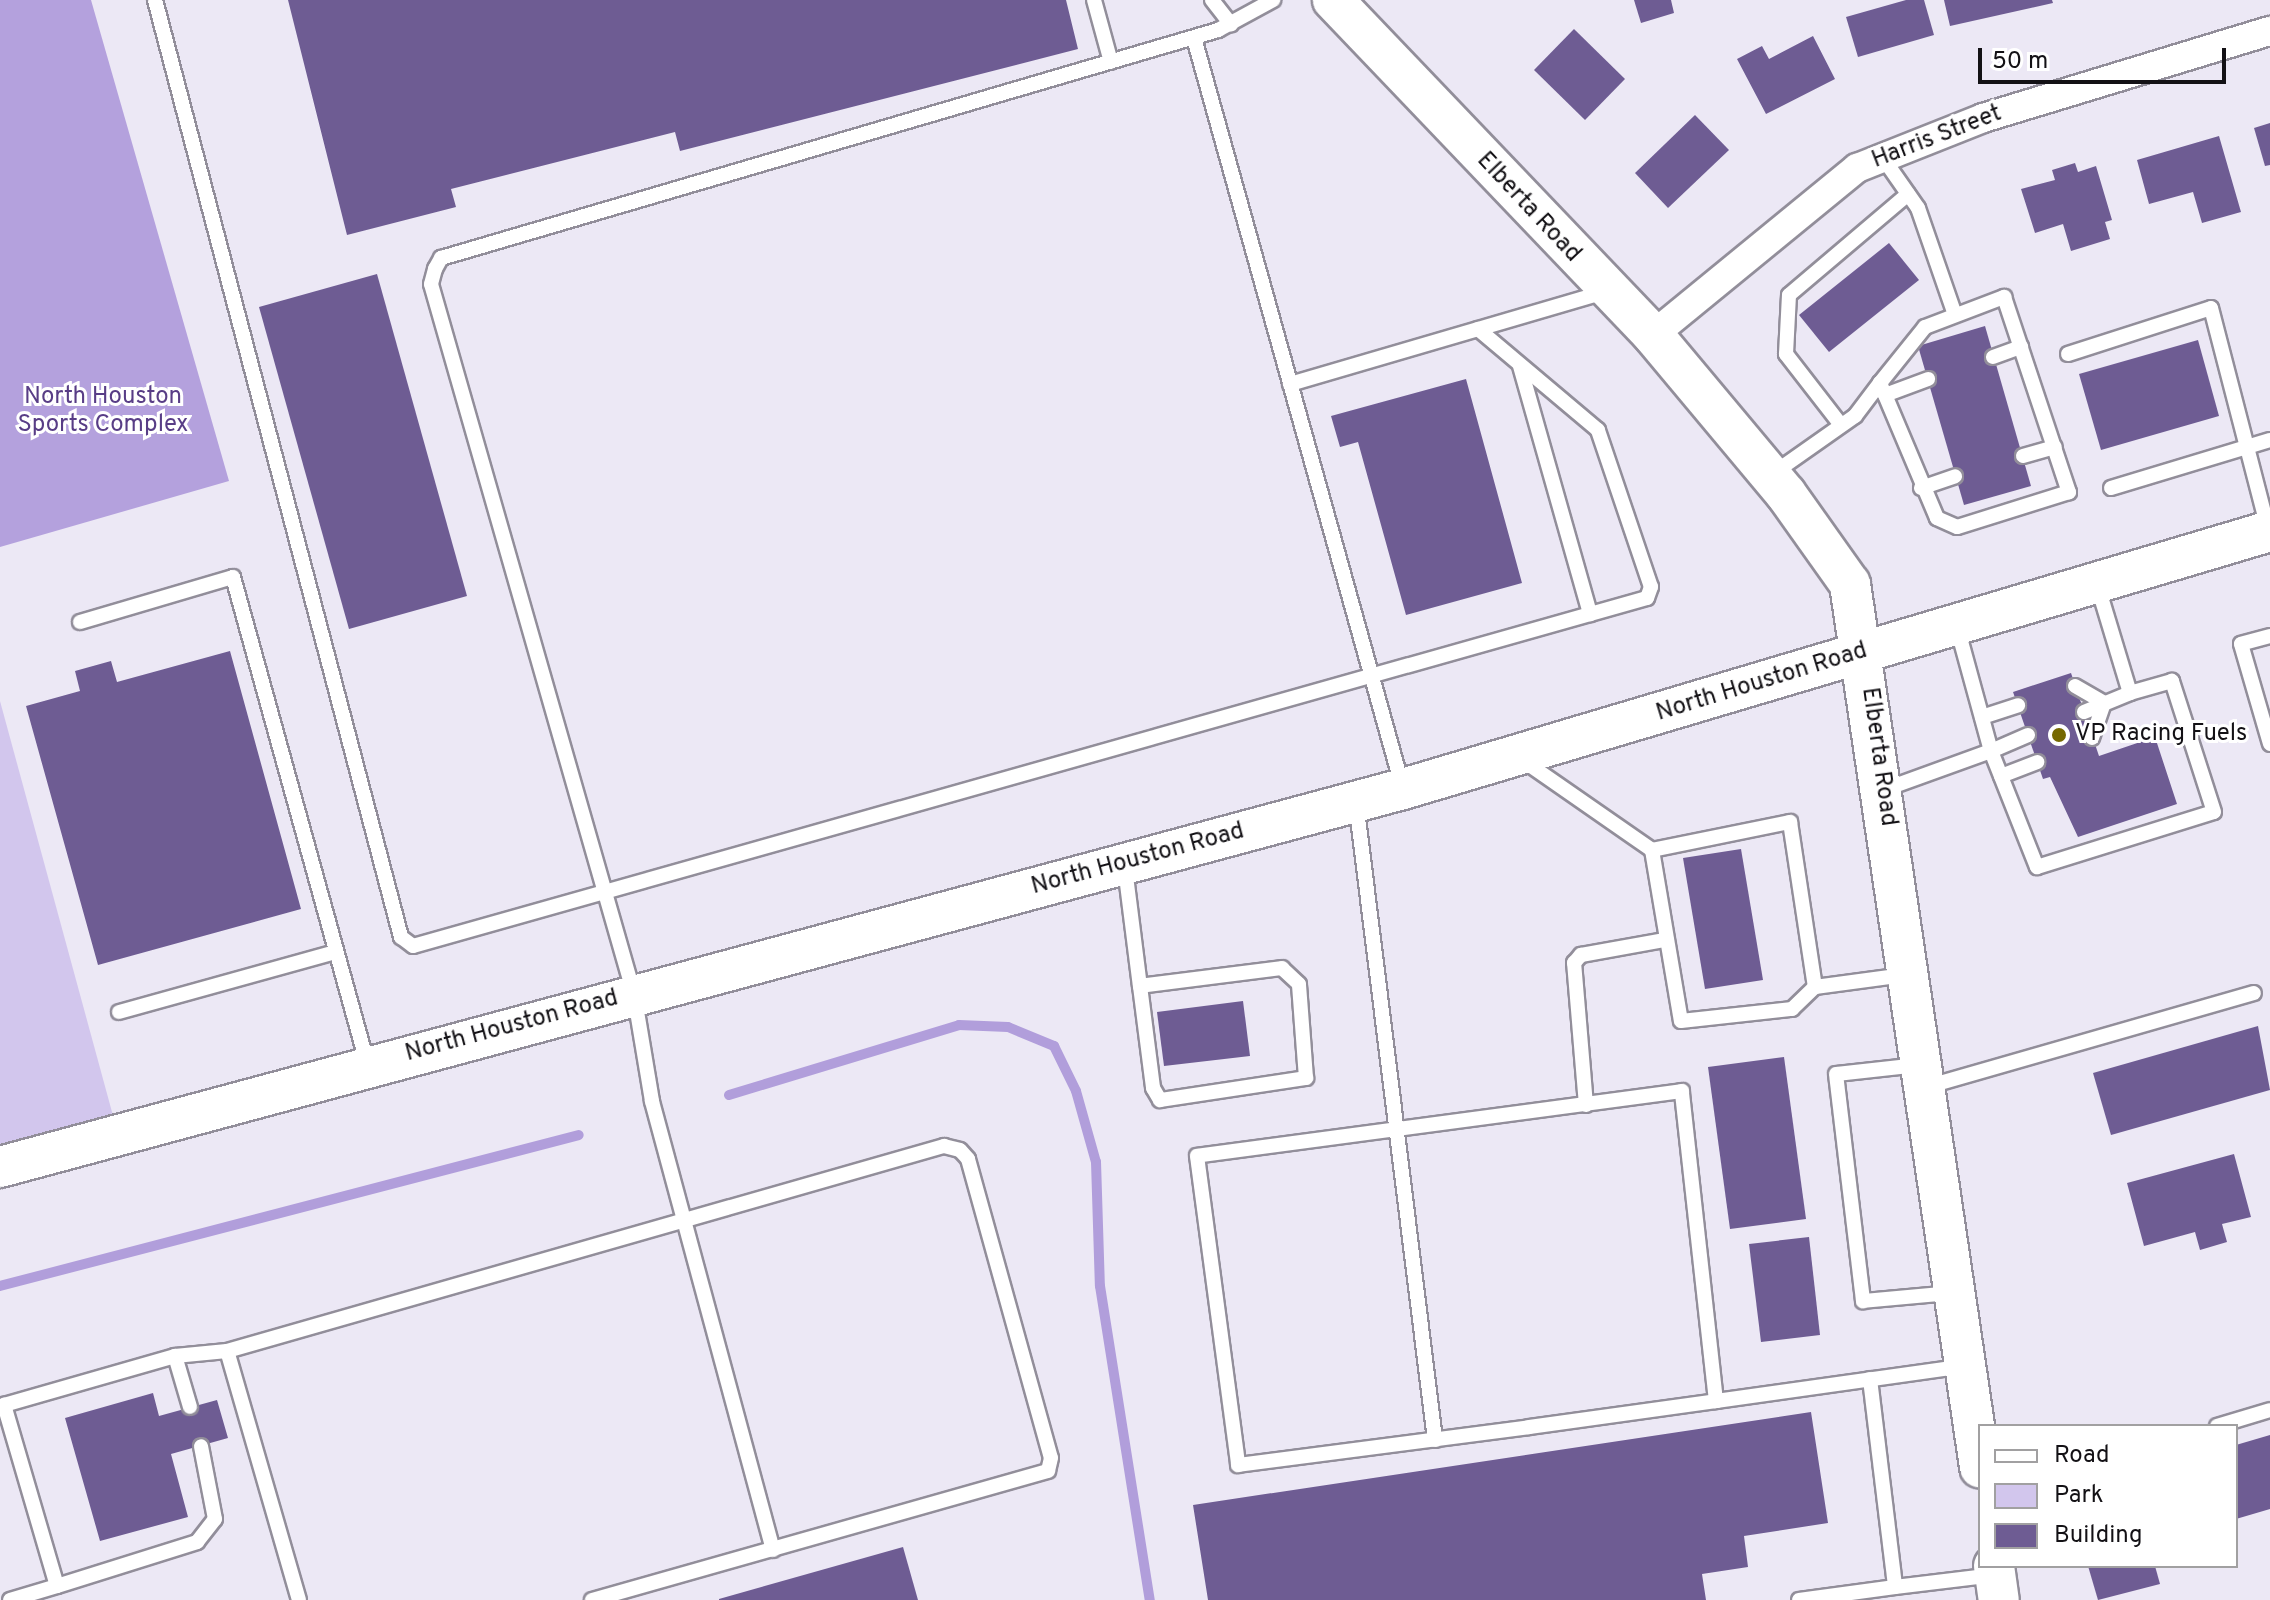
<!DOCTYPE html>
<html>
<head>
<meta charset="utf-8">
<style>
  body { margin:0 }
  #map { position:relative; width:2270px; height:1600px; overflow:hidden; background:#ece8f5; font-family:Overpass,sans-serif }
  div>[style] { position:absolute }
  .green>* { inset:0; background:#d2c6ed }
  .forest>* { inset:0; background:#b4a1dd }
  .stream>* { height:10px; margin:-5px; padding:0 5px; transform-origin:5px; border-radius:5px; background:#b19edb }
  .building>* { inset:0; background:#6e5c93 }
  .roads { filter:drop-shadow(2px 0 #928e9a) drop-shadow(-2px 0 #928e9a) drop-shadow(0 2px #928e9a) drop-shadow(0 -2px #928e9a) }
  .lane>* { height:14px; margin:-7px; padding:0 7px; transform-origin:7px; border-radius:7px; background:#fff }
  .street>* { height:28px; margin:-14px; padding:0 14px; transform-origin:14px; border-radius:14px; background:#fff }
  .secondary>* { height:40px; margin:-20px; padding:0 20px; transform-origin:20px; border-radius:20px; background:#fff }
  .dots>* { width:22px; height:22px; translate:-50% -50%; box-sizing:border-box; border:4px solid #fff; border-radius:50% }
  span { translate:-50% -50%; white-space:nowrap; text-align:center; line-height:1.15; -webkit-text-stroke:6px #fff; paint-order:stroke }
  .street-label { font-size:24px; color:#131115 }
  .park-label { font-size:24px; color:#583d86 }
  .poi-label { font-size:24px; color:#131115 }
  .left { translate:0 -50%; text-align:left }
  .legend { position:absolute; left:1978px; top:1424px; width:260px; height:144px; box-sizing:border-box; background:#fff; border:2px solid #a1a0a1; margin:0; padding:10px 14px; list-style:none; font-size:24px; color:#131115 }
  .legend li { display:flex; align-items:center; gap:16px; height:40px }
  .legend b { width:40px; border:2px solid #a1a0a1 }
  .scale { position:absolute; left:1978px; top:48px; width:248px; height:36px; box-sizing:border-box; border:4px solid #131115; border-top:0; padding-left:10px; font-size:24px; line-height:28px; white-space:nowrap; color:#131115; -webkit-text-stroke:6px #fff; paint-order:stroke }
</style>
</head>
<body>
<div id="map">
  <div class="green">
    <div style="clip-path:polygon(0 701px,118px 1134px,0 1167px)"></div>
  </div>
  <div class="forest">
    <div style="clip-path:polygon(0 0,91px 0,229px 481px,0 547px)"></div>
  </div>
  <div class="stream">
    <div style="left:729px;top:1095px;width:240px;rotate:-16.9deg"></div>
    <div style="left:959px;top:1025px;width:49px;rotate:2.3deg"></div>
    <div style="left:1008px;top:1027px;width:50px;rotate:22.4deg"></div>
    <div style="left:1054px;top:1046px;width:50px;rotate:63.9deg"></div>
    <div style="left:1076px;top:1091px;width:74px;rotate:74.3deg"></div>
    <div style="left:1096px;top:1162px;width:124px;rotate:88.2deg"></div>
    <div style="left:1100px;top:1286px;width:318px;rotate:81deg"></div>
    <div style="left:0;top:1286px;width:598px;rotate:-14.62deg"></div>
  </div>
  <div class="building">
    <div style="clip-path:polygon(288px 0,1066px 0,1078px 49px,680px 151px,675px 132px,451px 189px,456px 207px,347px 235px)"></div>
    <div style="clip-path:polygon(1634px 0,1671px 0,1674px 13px,1641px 23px)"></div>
    <div style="clip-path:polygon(1906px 0,1924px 0,1934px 35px,1858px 57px,1846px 17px)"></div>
    <div style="clip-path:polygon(1944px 0,2052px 0,2053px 3px,1950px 26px)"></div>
    <div style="clip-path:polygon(1574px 29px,1625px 79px,1585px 120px,1534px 70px)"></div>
    <div style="clip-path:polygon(1813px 36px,1835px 79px,1766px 114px,1737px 59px,1762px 46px,1769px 59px)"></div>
    <div style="clip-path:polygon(1695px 115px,1729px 150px,1668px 208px,1635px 173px)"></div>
    <div style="clip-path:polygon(2270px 123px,2270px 165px,2265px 166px,2254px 128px)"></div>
    <div style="clip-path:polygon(2219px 136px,2241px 212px,2202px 223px,2193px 192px,2149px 204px,2137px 160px)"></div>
    <div style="clip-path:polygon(2075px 163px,2078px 172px,2096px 166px,2112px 220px,2105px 222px,2110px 239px,2071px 251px,2063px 224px,2035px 233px,2021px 189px,2055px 180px,2052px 170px)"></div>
    <div style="clip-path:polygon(1889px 243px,1919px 280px,1829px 352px,1799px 315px)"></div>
    <div style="clip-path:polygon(377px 274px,467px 596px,349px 629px,259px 307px)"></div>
    <div style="clip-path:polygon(1985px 326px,2031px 486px,1964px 505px,1918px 346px)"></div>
    <div style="clip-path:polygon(2198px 340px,2219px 416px,2101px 450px,2079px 374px)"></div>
    <div style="clip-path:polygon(1466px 379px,1522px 583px,1406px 615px,1358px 442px,1340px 447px,1331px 416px)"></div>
    <div style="clip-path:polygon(230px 651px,301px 909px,98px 965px,26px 706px,80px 691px,75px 671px,111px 661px,117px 682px)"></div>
    <div style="clip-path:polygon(2071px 673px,2099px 756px,2155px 737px,2177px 804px,2078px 837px,2050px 777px,2043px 779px,2013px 692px)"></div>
    <div style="clip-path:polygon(1741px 849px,1763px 980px,1705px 989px,1683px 858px)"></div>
    <div style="clip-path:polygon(1243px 1001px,1250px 1056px,1164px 1066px,1157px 1012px)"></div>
    <div style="clip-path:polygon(2258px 1026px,2270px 1090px,2111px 1135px,2093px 1073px)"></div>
    <div style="clip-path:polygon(1784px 1057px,1806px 1219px,1730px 1229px,1708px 1067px)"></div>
    <div style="clip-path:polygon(2234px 1154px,2251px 1217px,2222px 1224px,2227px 1242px,2200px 1250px,2195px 1232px,2144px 1246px,2127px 1183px)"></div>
    <div style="clip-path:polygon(1809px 1237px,1820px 1335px,1761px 1342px,1749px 1244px)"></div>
    <div style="clip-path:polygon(153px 1393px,159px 1416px,217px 1400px,228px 1438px,171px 1454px,188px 1517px,100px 1541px,65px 1418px)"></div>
    <div style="clip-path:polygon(1811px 1412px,1828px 1523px,1744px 1536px,1748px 1567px,1702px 1574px,1706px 1600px,1208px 1600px,1193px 1505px)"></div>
    <div style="clip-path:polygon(2270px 1435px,2270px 1509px,2236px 1519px,2236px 1445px)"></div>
    <div style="clip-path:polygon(903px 1547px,918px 1600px,719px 1600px,719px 1599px)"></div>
    <div style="clip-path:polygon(2088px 1566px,2155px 1566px,2160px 1584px,2098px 1600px)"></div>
  </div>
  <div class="roads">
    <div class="lane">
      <div style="left:155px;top:0;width:969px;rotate:75.29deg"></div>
      <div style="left:401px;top:937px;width:15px;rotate:37deg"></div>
      <div style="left:413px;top:946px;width:1282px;rotate:-15.75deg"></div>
      <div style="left:1647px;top:598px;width:12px;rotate:-70deg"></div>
      <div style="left:1651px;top:587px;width:166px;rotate:-108.7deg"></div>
      <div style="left:1598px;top:430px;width:157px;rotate:-139.9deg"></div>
      <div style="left:1094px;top:0;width:64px;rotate:74.7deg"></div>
      <div style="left:1212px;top:0;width:31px;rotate:52deg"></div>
      <div style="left:1194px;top:38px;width:775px;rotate:74.44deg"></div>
      <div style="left:1883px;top:158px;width:61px;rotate:55deg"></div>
      <div style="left:1918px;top:208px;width:113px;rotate:70.9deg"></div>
      <div style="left:2068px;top:354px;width:150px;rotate:-17.8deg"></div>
      <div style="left:2211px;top:308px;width:228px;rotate:75.5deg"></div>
      <div style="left:1993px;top:357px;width:30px;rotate:-20deg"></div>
      <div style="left:1520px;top:366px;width:258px;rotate:74.2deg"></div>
      <div style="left:1290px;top:384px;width:328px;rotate:-16.3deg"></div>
      <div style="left:1885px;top:395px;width:46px;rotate:-20.4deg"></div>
      <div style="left:1841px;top:425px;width:90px;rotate:-127.8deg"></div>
      <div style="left:1786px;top:354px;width:59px;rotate:-87.1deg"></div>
      <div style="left:1789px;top:295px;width:156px;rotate:-40.3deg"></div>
      <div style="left:2023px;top:456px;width:33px;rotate:-16deg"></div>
      <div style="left:1771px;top:475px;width:103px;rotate:-35.1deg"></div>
      <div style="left:1855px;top:416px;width:41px;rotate:-52.9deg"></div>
      <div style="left:1880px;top:383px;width:72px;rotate:-51.2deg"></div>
      <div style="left:1925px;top:327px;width:85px;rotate:-20.8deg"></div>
      <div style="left:2004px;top:297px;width:206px;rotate:71.6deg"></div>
      <div style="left:2069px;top:492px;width:117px;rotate:162.6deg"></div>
      <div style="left:1957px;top:527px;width:22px;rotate:-156deg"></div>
      <div style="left:1937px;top:518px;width:147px;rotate:-112.9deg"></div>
      <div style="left:1921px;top:488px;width:36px;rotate:-19deg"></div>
      <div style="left:2111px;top:488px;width:166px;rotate:-16.8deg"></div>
      <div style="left:80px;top:622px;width:159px;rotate:-16.4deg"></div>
      <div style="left:233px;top:577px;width:507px;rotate:74.57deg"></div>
      <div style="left:2270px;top:636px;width:30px;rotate:165deg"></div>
      <div style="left:2241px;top:644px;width:104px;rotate:73.8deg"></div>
      <div style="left:2075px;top:686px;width:34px;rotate:30deg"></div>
      <div style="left:2104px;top:703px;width:37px;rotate:109deg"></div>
      <div style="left:2084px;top:712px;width:50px;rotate:-22.4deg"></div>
      <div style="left:1982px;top:717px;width:38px;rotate:-18deg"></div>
      <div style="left:2028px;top:735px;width:40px;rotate:156.6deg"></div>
      <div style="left:1991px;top:751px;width:125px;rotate:68.4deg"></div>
      <div style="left:2037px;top:867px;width:185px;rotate:-17.3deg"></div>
      <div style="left:2214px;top:812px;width:138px;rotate:-107.8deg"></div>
      <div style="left:2172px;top:681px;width:44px;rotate:164.1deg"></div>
      <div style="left:2130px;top:693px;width:114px;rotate:-106.8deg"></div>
      <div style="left:1521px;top:759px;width:160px;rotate:34.8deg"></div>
      <div style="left:1652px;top:850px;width:141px;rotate:-11.5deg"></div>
      <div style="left:1790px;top:822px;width:167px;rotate:81.4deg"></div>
      <div style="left:2001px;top:776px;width:39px;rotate:-21deg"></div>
      <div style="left:1883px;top:790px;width:115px;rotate:-19.9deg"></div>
      <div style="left:1991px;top:751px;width:129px;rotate:-105.3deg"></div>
      <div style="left:1356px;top:802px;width:643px;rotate:82.94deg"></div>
      <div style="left:1652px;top:850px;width:173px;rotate:80.4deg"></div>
      <div style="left:1681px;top:1021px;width:112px;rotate:-6.2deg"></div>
      <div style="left:1792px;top:1009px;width:32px;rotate:-44deg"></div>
      <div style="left:1815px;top:987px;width:90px;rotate:-7.7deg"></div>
      <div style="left:1125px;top:868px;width:119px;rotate:82.8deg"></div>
      <div style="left:1140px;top:986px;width:103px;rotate:82.7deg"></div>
      <div style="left:1153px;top:1088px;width:14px;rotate:60deg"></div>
      <div style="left:1160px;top:1100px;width:148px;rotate:-8.6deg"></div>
      <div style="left:1306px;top:1078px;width:94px;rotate:-94.3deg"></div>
      <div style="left:1299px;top:984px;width:23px;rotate:-137deg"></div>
      <div style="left:1282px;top:968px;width:143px;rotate:172.8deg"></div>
      <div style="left:119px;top:1012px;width:225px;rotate:-15.5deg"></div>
      <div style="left:1918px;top:1065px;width:82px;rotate:173.7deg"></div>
      <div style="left:1836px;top:1074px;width:229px;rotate:83.2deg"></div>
      <div style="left:1863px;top:1301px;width:88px;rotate:-5.2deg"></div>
      <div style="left:1926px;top:1087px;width:341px;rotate:-16deg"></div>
      <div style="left:1586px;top:1105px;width:143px;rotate:-94.8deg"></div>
      <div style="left:1574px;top:963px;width:11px;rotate:-49deg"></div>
      <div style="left:1581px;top:955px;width:84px;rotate:-10.2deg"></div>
      <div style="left:175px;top:1356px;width:53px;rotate:73.6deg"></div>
      <div style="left:1870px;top:1379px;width:209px;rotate:83.1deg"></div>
      <div style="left:1895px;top:1587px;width:100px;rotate:-6.9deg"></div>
      <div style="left:1716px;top:1401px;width:312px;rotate:-96.3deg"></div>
      <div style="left:1682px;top:1091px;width:489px;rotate:172.4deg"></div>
      <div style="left:1197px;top:1156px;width:312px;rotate:82.4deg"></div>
      <div style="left:1238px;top:1465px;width:293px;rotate:-7.4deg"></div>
      <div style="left:1529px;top:1427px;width:189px;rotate:-7.9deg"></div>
      <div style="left:1716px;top:1401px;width:251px;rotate:-8deg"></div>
      <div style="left:2217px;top:1426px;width:55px;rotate:-16.8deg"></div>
      <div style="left:773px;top:1550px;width:465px;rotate:-105.1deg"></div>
      <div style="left:652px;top:1101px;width:109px;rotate:-99.5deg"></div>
      <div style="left:634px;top:994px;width:738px;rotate:-105.96deg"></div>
      <div style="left:431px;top:284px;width:16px;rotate:-75deg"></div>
      <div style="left:435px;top:269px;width:13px;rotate:-61deg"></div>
      <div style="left:441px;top:258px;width:810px;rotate:-16.35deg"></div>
      <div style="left:1218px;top:30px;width:63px;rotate:-28.6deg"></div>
      <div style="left:57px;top:1586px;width:147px;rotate:-17.4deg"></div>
      <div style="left:197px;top:1542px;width:29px;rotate:-52deg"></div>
      <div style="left:215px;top:1519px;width:74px;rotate:-100.9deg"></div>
      <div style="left:10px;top:1600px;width:49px;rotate:-16.6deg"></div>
      <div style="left:57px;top:1586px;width:189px;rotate:-106.3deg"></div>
      <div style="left:4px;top:1405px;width:178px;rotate:-16deg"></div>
      <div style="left:175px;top:1356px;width:52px;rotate:-5.5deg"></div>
      <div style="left:299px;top:1600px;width:259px;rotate:-106.1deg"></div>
      <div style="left:227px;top:1351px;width:746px;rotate:-15.96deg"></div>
      <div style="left:944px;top:1146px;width:16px;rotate:14deg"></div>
      <div style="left:960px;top:1150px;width:12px;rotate:48deg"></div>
      <div style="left:968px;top:1159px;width:310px;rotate:74.5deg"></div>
      <div style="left:1051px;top:1458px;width:13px;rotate:103deg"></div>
      <div style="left:1048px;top:1471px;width:474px;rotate:164.2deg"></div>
      <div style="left:1799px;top:1600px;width:97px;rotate:-7.7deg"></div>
    </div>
    <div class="street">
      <div style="left:1653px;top:335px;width:264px;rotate:-39.3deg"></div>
      <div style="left:1857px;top:168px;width:136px;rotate:-21.6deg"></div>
      <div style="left:1983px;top:118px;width:300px;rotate:-16.9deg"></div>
    </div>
    <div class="secondary">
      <div style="left:1333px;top:0;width:463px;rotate:46.3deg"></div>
      <div style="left:1653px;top:335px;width:207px;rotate:50.1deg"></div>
      <div style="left:1786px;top:494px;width:110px;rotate:54.6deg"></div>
      <div style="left:1850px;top:584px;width:893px;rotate:81.62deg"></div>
      <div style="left:0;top:1167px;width:1453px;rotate:-15.08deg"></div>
      <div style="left:1403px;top:789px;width:905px;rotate:-16.57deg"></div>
      <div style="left:1994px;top:1566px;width:34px;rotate:82deg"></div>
    </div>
  </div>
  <div class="dots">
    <div style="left:2059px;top:735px;background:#766900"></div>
  </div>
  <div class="street-label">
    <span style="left:1937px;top:138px;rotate:-21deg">Harris Street</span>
    <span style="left:1528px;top:208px;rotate:47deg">Elberta Road</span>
    <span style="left:1762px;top:683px;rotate:-17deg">North Houston Road</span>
    <span style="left:1878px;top:757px;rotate:82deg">Elberta Road</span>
    <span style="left:1138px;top:860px;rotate:-15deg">North Houston Road</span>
    <span style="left:512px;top:1027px;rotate:-15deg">North Houston Road</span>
  </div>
  <div class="park-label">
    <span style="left:103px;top:412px">North Houston<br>Sports Complex</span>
  </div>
  <div class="poi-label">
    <span class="left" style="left:2075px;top:735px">VP Racing Fuels</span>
  </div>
  <ul class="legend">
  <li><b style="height:10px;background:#fff"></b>Road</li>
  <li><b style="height:22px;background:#d2c6ed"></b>Park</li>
  <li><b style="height:22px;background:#6e5c93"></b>Building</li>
  </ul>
  <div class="scale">50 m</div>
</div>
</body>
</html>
